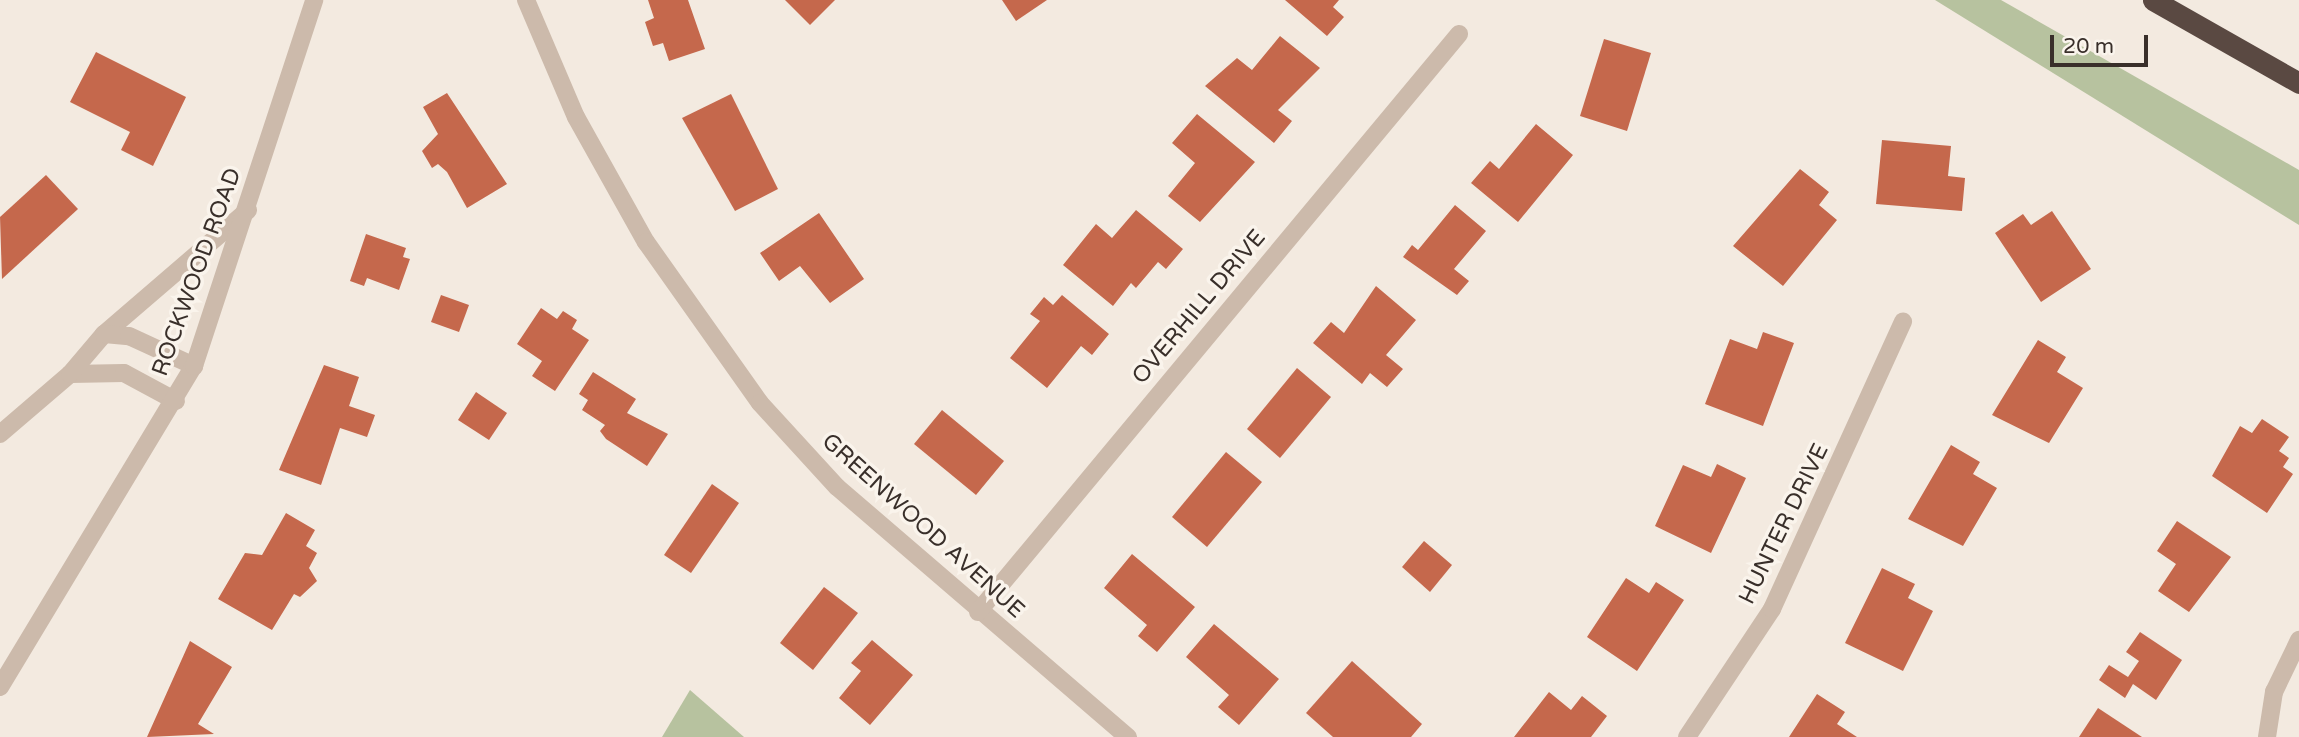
<!DOCTYPE html>
<html>
<head>
<meta charset="utf-8">
<style>
  body { margin:0 }
  #map { position:relative; width:2299px; height:737px; overflow:hidden; background:#f3eae0; font-family:"Varela Round",sans-serif }
  div>[style] { position:absolute }
  .green>* { inset:0; background:#b7c29f }
  .building>* { inset:0; background:#c5684c }
  .minor>* { height:18px; margin:-9px; padding:0 9px; transform-origin:9px; border-radius:9px; background:#ccbaab }
  .highway>* { height:21px; margin:-10.5px; padding:0 10.5px; transform-origin:10.5px; border-radius:10.5px; background:#5a4942 }
  span { translate:-50% -50%; white-space:nowrap; text-align:center; line-height:1.15; -webkit-text-stroke:7px #faf4ec; paint-order:stroke }
  .street-label { font-size:23px; color:#392f2a }
  .scale { position:absolute; left:2050px; top:35px; width:98px; height:32px; box-sizing:border-box; border:4px solid #392f2a; border-top:0; padding-left:9px; font-size:21px; line-height:24px; white-space:nowrap; color:#392f2a; -webkit-text-stroke:5px #faf4ec; paint-order:stroke }
</style>
</head>
<body>
<div id="map">
  <div class="green">
    <div style="clip-path:polygon(1935px 0,2001px 0,2299px 170px,2299px 225px)"></div>
    <div style="clip-path:polygon(690px 690px,744px 737px,662px 737px)"></div>
  </div>
  <div class="building">
    <div style="clip-path:polygon(648px 0,688px 0,705px 49px,669px 61px,663px 43px,653px 46px,645px 22px,654px 18px)"></div>
    <div style="clip-path:polygon(785px 0,835px 0,810px 25px)"></div>
    <div style="clip-path:polygon(1002px 0,1047px 0,1016px 21px)"></div>
    <div style="clip-path:polygon(1285px 0,1339px 0,1333px 7px,1344px 17px,1327px 36px)"></div>
    <div style="clip-path:polygon(1280px 36px,1320px 68px,1278px 110px,1292px 121px,1274px 143px,1205px 86px,1237px 58px,1252px 70px)"></div>
    <div style="clip-path:polygon(1604px 39px,1651px 53px,1627px 131px,1580px 116px)"></div>
    <div style="clip-path:polygon(96px 52px,186px 97px,153px 166px,121px 150px,130px 132px,70px 102px)"></div>
    <div style="clip-path:polygon(447px 93px,507px 184px,467px 208px,447px 172px,438px 164px,432px 168px,422px 151px,438px 134px,423px 107px)"></div>
    <div style="clip-path:polygon(731px 94px,778px 189px,735px 211px,682px 118px)"></div>
    <div style="clip-path:polygon(1197px 114px,1255px 162px,1200px 222px,1168px 196px,1195px 163px,1172px 143px)"></div>
    <div style="clip-path:polygon(1536px 124px,1573px 155px,1518px 222px,1471px 183px,1490px 161px,1499px 169px)"></div>
    <div style="clip-path:polygon(1882px 140px,1951px 146px,1948px 176px,1965px 178px,1962px 211px,1876px 204px)"></div>
    <div style="clip-path:polygon(1800px 169px,1829px 192px,1819px 205px,1837px 220px,1783px 286px,1733px 246px)"></div>
    <div style="clip-path:polygon(46px 175px,78px 209px,2px 279px,0 217px)"></div>
    <div style="clip-path:polygon(1455px 205px,1486px 231px,1454px 269px,1469px 281px,1457px 295px,1403px 257px,1412px 245px,1418px 250px)"></div>
    <div style="clip-path:polygon(1136px 210px,1183px 249px,1166px 269px,1158px 262px,1136px 288px,1131px 283px,1113px 306px,1063px 265px,1096px 224px,1112px 238px)"></div>
    <div style="clip-path:polygon(2052px 211px,2091px 269px,2041px 302px,1995px 233px,2023px 214px,2031px 225px)"></div>
    <div style="clip-path:polygon(819px 213px,864px 279px,830px 303px,800px 266px,779px 281px,760px 253px)"></div>
    <div style="clip-path:polygon(366px 234px,406px 248px,403px 257px,410px 259px,399px 290px,367px 278px,364px 286px,350px 281px)"></div>
    <div style="clip-path:polygon(1376px 286px,1416px 320px,1386px 355px,1403px 369px,1387px 387px,1370px 373px,1362px 384px,1313px 343px,1331px 322px,1344px 333px)"></div>
    <div style="clip-path:polygon(441px 295px,469px 305px,459px 332px,431px 322px)"></div>
    <div style="clip-path:polygon(1062px 295px,1109px 334px,1092px 355px,1081px 346px,1047px 388px,1010px 358px,1040px 321px,1030px 314px,1044px 297px,1053px 305px)"></div>
    <div style="clip-path:polygon(541px 308px,557px 319px,563px 311px,577px 320px,572px 329px,589px 340px,555px 391px,532px 376px,542px 361px,517px 344px)"></div>
    <div style="clip-path:polygon(1763px 332px,1794px 343px,1763px 426px,1705px 404px,1730px 339px,1757px 349px)"></div>
    <div style="clip-path:polygon(2038px 340px,2066px 357px,2057px 372px,2083px 388px,2049px 443px,1992px 415px)"></div>
    <div style="clip-path:polygon(324px 365px,359px 377px,349px 406px,375px 415px,367px 437px,340px 428px,321px 485px,279px 470px)"></div>
    <div style="clip-path:polygon(1297px 368px,1331px 397px,1280px 458px,1247px 429px)"></div>
    <div style="clip-path:polygon(593px 372px,636px 399px,627px 413px,668px 434px,647px 466px,606px 439px,600px 431px,605px 425px,582px 410px,588px 400px,579px 394px)"></div>
    <div style="clip-path:polygon(476px 392px,507px 413px,489px 440px,458px 420px)"></div>
    <div style="clip-path:polygon(942px 410px,1004px 461px,976px 495px,914px 444px)"></div>
    <div style="clip-path:polygon(2262px 419px,2289px 437px,2279px 451px,2289px 458px,2283px 467px,2293px 474px,2267px 513px,2212px 476px,2240px 426px,2252px 433px)"></div>
    <div style="clip-path:polygon(1951px 445px,1980px 462px,1973px 474px,1997px 488px,1963px 546px,1908px 519px)"></div>
    <div style="clip-path:polygon(1226px 452px,1262px 482px,1207px 547px,1172px 517px)"></div>
    <div style="clip-path:polygon(1717px 464px,1746px 478px,1711px 553px,1655px 526px,1683px 465px,1711px 477px)"></div>
    <div style="clip-path:polygon(712px 484px,739px 503px,691px 573px,664px 555px)"></div>
    <div style="clip-path:polygon(286px 513px,315px 530px,306px 546px,317px 553px,309px 568px,317px 581px,300px 597px,294px 594px,272px 630px,218px 599px,245px 553px,262px 555px)"></div>
    <div style="clip-path:polygon(2177px 521px,2231px 557px,2189px 612px,2158px 591px,2176px 564px,2157px 551px)"></div>
    <div style="clip-path:polygon(1424px 541px,1452px 565px,1430px 592px,1402px 567px)"></div>
    <div style="clip-path:polygon(1132px 554px,1195px 607px,1157px 652px,1138px 636px,1147px 625px,1104px 588px)"></div>
    <div style="clip-path:polygon(1882px 568px,1915px 584px,1908px 598px,1933px 611px,1903px 671px,1845px 643px)"></div>
    <div style="clip-path:polygon(1626px 578px,1649px 593px,1656px 582px,1684px 600px,1637px 671px,1587px 637px)"></div>
    <div style="clip-path:polygon(824px 587px,858px 613px,813px 670px,780px 643px)"></div>
    <div style="clip-path:polygon(1214px 624px,1279px 679px,1239px 725px,1218px 707px,1229px 695px,1186px 657px)"></div>
    <div style="clip-path:polygon(2140px 632px,2182px 660px,2156px 700px,2133px 684px,2125px 698px,2099px 680px,2109px 665px,2128px 677px,2139px 661px,2126px 652px)"></div>
    <div style="clip-path:polygon(872px 640px,913px 675px,870px 725px,839px 698px,861px 671px,851px 663px)"></div>
    <div style="clip-path:polygon(190px 641px,232px 667px,198px 724px,214px 734px,147px 737px)"></div>
    <div style="clip-path:polygon(1352px 661px,1422px 724px,1411px 737px,1333px 737px,1306px 713px)"></div>
    <div style="clip-path:polygon(1549px 692px,1571px 710px,1582px 696px,1607px 716px,1591px 737px,1514px 737px)"></div>
    <div style="clip-path:polygon(1817px 694px,1845px 712px,1837px 724px,1857px 737px,1789px 737px)"></div>
    <div style="clip-path:polygon(2098px 708px,2142px 737px,2079px 737px)"></div>
  </div>
  <div class="minor">
    <div style="left:526px;top:0;width:127px;rotate:66.9deg"></div>
    <div style="left:576px;top:117px;width:143px;rotate:60.8deg"></div>
    <div style="left:646px;top:242px;width:197px;rotate:54.7deg"></div>
    <div style="left:760px;top:403px;width:114px;rotate:47.5deg"></div>
    <div style="left:837px;top:487px;width:384px;rotate:40.7deg"></div>
    <div style="left:104px;top:334px;width:190px;rotate:-40.7deg"></div>
    <div style="left:70px;top:374px;width:54px;rotate:-1.1deg"></div>
    <div style="left:124px;top:373px;width:59px;rotate:28.3deg"></div>
    <div style="left:0;top:434px;width:92px;rotate:-40.6deg"></div>
    <div style="left:70px;top:374px;width:52px;rotate:-49.6deg"></div>
    <div style="left:104px;top:334px;width:25px;rotate:5deg"></div>
    <div style="left:129px;top:336px;width:72px;rotate:24.8deg"></div>
    <div style="left:978px;top:612px;width:752px;rotate:-50.23deg"></div>
    <div style="left:0;top:687px;width:375px;rotate:-58.9deg"></div>
    <div style="left:194px;top:366px;width:385px;rotate:-71.8deg"></div>
    <div style="left:1687px;top:737px;width:154px;rotate:-56.4deg"></div>
    <div style="left:1772px;top:609px;width:316px;rotate:-65.5deg"></div>
    <div style="left:2267px;top:737px;width:46px;rotate:-81.2deg"></div>
    <div style="left:2274px;top:692px;width:58px;rotate:-64.3deg"></div>
  </div>
  <div class="highway">
    <div style="left:2153px;top:0;width:168px;rotate:29.6deg"></div>
  </div>
  <div class="street-label">
    <span style="left:197px;top:272px;rotate:-70deg">ROCKWOOD ROAD</span>
    <span style="left:1199px;top:307px;rotate:-50deg">OVERHILL DRIVE</span>
    <span style="left:1784px;top:524px;rotate:-64deg">HUNTER DRIVE</span>
    <span style="left:923px;top:526px;rotate:42deg">GREENWOOD AVENUE</span>
  </div>
  <div class="scale">20 m</div>
</div>
</body>
</html>
